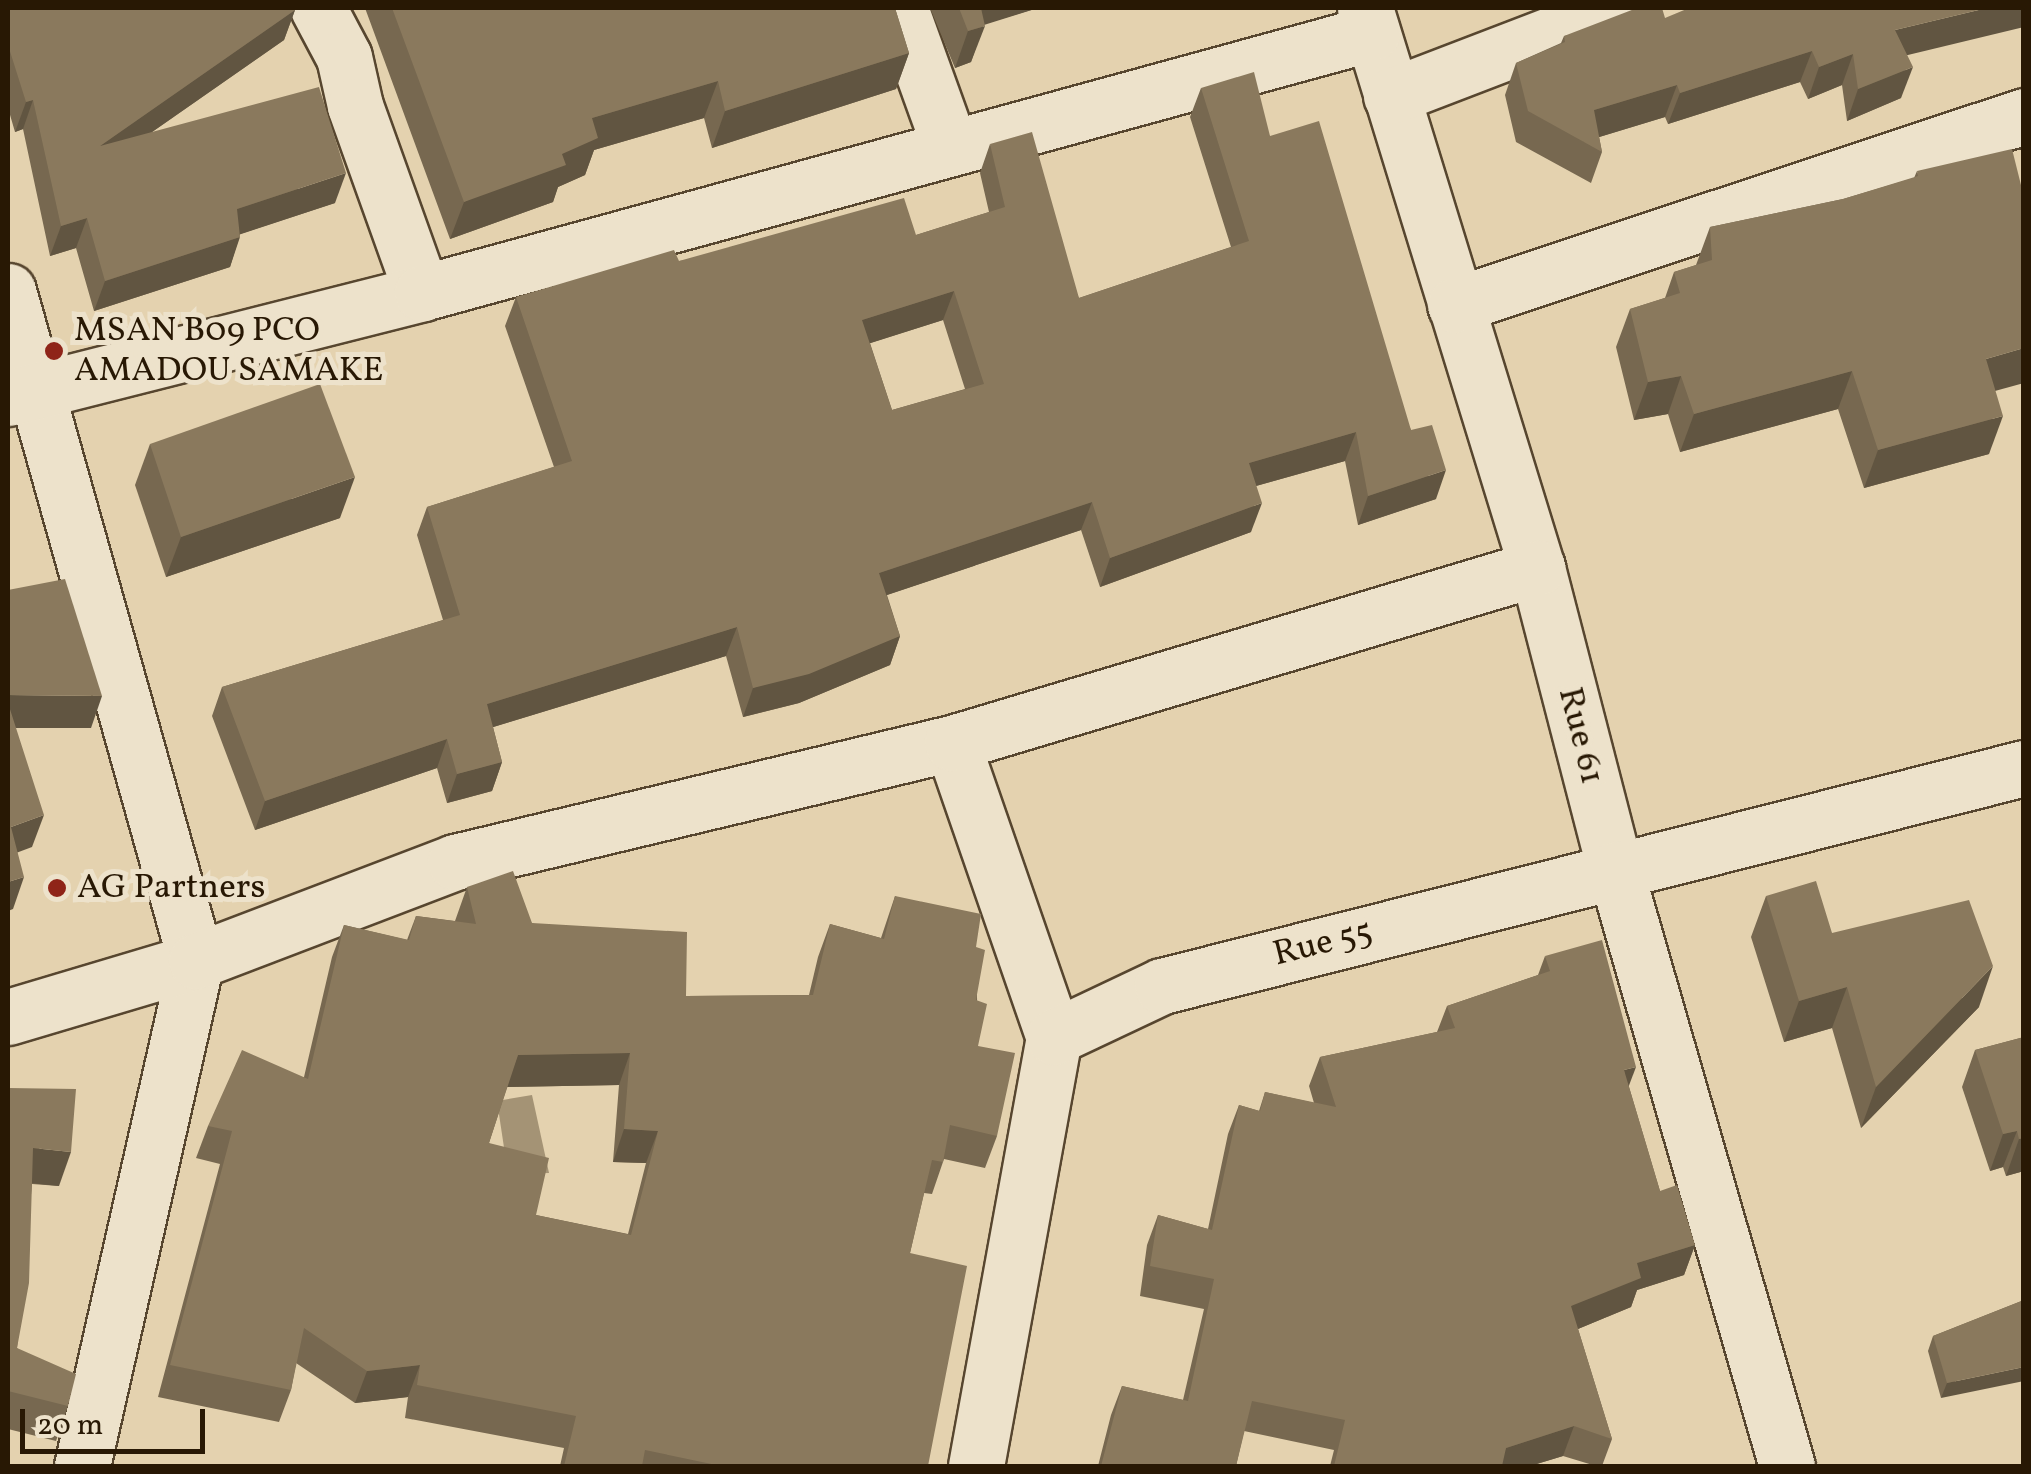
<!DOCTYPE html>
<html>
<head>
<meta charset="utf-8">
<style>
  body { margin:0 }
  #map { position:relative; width:2031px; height:1474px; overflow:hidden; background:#e4d2af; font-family:Vollkorn,serif }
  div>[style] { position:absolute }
  .water>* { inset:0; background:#a49375 }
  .roads { filter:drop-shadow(2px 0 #57462f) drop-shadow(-2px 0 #57462f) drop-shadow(0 2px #57462f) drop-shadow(0 -2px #57462f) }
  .minor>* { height:55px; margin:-27.5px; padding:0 27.5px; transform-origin:27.5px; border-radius:27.5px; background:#ede2cb }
  .wall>* { inset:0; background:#776850 }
  .shaded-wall>* { inset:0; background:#615541 }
  .building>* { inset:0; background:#8a795d }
  .dots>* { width:28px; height:28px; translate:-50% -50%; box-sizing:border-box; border:5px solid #ede2cb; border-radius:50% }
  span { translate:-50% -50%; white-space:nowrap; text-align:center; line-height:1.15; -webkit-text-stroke:10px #ede2cb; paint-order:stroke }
  .poi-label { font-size:35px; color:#281804 }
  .left { translate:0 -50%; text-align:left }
  .street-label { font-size:35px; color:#281804 }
  .frame { position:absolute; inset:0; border:10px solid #281804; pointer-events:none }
  .scale { position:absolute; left:20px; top:1409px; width:185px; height:45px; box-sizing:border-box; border:5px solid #281804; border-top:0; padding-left:12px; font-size:30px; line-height:35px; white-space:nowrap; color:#281804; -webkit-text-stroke:8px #ede2cb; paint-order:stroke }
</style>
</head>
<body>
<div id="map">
  <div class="water">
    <div style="clip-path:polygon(532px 1095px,549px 1173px,508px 1174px,497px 1101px)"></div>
  </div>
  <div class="roads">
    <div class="minor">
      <div style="left:318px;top:8px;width:55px;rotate:62deg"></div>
      <div style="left:344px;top:57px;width:50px;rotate:77.3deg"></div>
      <div style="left:355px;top:106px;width:199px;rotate:70.3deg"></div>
      <div style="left:900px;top:8px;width:145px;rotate:70.2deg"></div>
      <div style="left:1365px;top:8px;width:586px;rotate:72.93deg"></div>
      <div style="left:1537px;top:568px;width:311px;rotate:75.5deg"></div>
      <div style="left:1615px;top:869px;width:621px;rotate:73.93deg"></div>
      <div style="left:1391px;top:96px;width:245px;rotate:-21deg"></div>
      <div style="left:8px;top:291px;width:696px;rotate:74.33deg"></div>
      <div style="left:196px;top:961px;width:518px;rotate:102.72deg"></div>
      <div style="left:1455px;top:305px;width:600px;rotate:-18.37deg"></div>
      <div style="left:8px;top:398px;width:427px;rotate:-14.2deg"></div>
      <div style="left:422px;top:293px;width:985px;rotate:-15.31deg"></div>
      <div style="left:952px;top:743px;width:311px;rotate:70.9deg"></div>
      <div style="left:8px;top:1017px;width:196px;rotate:-16.6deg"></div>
      <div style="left:196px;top:961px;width:277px;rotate:-20.9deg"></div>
      <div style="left:455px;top:862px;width:511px;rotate:-13.47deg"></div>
      <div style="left:952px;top:743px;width:611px;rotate:-16.65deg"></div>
      <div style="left:976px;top:1466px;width:436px;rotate:-79.7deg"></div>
      <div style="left:1054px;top:1037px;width:119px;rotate:-25.3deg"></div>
      <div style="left:1162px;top:986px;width:889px;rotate:-14.19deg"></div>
    </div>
  </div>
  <div class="wall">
    <div style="clip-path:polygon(8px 8px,295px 10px,284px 40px,152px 132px,335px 203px,240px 234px,230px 267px,94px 311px,76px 248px,50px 256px,23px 129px,15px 132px,8px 108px)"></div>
    <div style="clip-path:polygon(365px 8px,895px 8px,909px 53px,896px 89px,712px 148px,704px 118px,594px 150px,585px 175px,558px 187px,553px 202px,450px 239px)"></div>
    <div style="clip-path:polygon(930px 8px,1038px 8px,984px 24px,971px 62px,955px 68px)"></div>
    <div style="clip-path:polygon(1665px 18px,1907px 55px,1901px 98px,1847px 121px,1842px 85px,1808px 99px,1800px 82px,1668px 124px,1665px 117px,1599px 137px,1602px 152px,1591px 183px,1516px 142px,1505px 95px,1516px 63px,1561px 43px,1564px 36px)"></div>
    <div style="clip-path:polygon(evenodd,1201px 88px,1270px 136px,1411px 430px,1436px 499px,1358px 525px,1345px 461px,1256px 486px,1251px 532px,1100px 587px,1081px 530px,887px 595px,900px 636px,890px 665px,799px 703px,743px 717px,726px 656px,493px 727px,502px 762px,492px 791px,447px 803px,437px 768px,255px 830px,212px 716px,222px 687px,443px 620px,417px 535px,427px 507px,554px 467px,505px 326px,516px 297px,679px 261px,916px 235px,989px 212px,980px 173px,990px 144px,1079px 298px,1231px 247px,1190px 117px,1201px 88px,943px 320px,965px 389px,892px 410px,870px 343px,943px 320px)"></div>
    <div style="clip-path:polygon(1917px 171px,1995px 390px,1989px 454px,1864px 488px,1838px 409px,1680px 452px,1668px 414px,1634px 420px,1616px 347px,1630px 309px,1665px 298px,1674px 272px,1696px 265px,1710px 227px,1843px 199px,1914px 178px)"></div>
    <div style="clip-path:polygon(150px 444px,340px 518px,166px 577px,135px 485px)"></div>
    <div style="clip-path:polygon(evenodd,467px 887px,532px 923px,686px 996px,809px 995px,818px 957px,830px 924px,881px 938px,895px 896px,976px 947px,978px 1046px,997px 1136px,985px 1168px,944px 1159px,932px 1194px,924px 1193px,910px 1253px,928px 1466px,560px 1466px,564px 1448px,405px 1418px,408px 1397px,355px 1403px,296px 1363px,291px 1390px,279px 1422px,158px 1397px,220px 1164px,196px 1158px,208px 1126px,304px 1077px,332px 957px,344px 925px,407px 940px,416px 916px,455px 921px,467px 887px,619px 1085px,613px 1162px,646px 1163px,628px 1234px,536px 1215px,489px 1143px,507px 1087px,619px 1085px)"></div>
    <div style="clip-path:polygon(1766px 896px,1832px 933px,1979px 1007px,1861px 1128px,1832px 1028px,1784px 1042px,1751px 937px)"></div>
    <div style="clip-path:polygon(1545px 956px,1629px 1087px,1660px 1191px,1695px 1245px,1684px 1275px,1637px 1290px,1631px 1307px,1578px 1329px,1612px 1439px,1602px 1466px,1596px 1466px,1563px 1456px,1530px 1466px,1330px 1466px,1334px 1450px,1244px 1431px,1236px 1466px,1098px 1466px,1111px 1415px,1122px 1386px,1183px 1400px,1204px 1309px,1140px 1296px,1147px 1245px,1158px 1215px,1208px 1229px,1228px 1134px,1239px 1105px,1259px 1111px,1265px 1092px,1314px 1103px,1309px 1086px,1320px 1057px,1437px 1032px,1447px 1006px,1538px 975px)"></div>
    <div style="clip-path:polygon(2024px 1037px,2024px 1171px,2006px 1176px,2003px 1167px,1990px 1171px,1962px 1087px,1975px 1050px)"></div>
    <div style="clip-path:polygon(8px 1088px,59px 1186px,32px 1184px,17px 1348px,68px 1406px,56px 1441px,8px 1429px)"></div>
    <div style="clip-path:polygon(2024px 1300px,1941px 1398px,1928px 1351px,1933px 1336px)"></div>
  </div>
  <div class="shaded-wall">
    <div style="clip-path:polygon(973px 8px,1038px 8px,968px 30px)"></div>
    <div style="clip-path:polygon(1987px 8px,2024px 8px,2024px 27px,1883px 61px,1895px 30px)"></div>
    <div style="clip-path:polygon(295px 10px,284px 40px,89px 176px,100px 146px)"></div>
    <div style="clip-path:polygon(985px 26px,971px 62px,955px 68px,968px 31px)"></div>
    <div style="clip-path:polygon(1812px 51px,1800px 82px,1668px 124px,1680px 93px)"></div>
    <div style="clip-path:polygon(909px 53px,896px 89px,712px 148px,725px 111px)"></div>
    <div style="clip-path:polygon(1853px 54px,1842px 85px,1808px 99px,1819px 67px)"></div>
    <div style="clip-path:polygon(1913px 67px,1901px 98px,1847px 121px,1858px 89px)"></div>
    <div style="clip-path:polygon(718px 81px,704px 118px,594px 150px,585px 175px,558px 187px,553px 202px,450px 239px,464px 202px,562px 154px,592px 118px)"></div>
    <div style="clip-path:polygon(1677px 85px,1665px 117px,1583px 142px,1594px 110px)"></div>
    <div style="clip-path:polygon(33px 100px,23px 129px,15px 132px,26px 102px)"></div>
    <div style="clip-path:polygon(346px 173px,335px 203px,226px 239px,237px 209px)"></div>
    <div style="clip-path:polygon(87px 218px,76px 248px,50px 256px,61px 226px)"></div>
    <div style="clip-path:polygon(240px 237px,230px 267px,94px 311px,105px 281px)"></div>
    <div style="clip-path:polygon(954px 291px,943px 320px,852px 349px,862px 320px)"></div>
    <div style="clip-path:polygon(2024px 348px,2024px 383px,1973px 397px,1986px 359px)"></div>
    <div style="clip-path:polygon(1852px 371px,1838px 409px,1680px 452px,1694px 414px)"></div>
    <div style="clip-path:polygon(1681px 376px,1668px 414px,1634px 420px,1648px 382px)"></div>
    <div style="clip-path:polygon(2003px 416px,1989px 454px,1864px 488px,1878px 450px)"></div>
    <div style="clip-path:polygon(1356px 432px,1345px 461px,1238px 491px,1249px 463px)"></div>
    <div style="clip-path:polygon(1446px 470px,1436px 499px,1358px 525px,1368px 496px)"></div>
    <div style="clip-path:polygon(355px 477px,340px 518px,166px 577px,181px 537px)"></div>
    <div style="clip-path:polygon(1092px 502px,1081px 530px,869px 601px,879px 573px)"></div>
    <div style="clip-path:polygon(1262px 503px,1251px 532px,1100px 587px,1110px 558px)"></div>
    <div style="clip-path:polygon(737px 627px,726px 656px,477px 732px,487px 704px)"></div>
    <div style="clip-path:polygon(900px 636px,890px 665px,799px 703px,743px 717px,753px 688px)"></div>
    <div style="clip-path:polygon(8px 695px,102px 696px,91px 728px,8px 728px)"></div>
    <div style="clip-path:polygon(447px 739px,437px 768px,255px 830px,265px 801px)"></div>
    <div style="clip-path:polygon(502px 762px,492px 791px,447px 803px,457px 774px)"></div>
    <div style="clip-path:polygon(44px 815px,32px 847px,8px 856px,11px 827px)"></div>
    <div style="clip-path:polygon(24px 877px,13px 909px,8px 911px,8px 882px)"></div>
    <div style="clip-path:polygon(1993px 966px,1979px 1007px,1861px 1128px,1876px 1087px)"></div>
    <div style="clip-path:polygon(1847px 987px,1832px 1028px,1784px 1042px,1799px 1001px)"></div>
    <div style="clip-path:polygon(630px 1053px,619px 1085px,506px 1087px,518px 1055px)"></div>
    <div style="clip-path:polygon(1636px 1067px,1625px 1096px,1624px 1070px)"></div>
    <div style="clip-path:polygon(624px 1129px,658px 1131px,646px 1163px,613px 1162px)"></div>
    <div style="clip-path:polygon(2017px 1131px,2003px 1167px,1990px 1171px,2003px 1134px)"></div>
    <div style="clip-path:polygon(2024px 1138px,2024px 1171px,2006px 1176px,2019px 1139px)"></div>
    <div style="clip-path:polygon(33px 1148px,71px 1152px,59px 1186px,20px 1182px)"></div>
    <div style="clip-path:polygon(1695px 1245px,1684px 1275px,1637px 1290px,1631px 1307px,1561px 1336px,1571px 1306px,1637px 1263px)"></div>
    <div style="clip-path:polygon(420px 1365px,408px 1397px,355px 1403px,367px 1371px)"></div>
    <div style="clip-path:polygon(2024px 1367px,2024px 1381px,1941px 1398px,1947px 1383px)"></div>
    <div style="clip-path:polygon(1574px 1426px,1563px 1456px,1530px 1466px,1499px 1466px,1506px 1448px)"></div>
  </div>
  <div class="building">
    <div style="clip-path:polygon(8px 8px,294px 8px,295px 10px,100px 146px,319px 87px,346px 173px,237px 209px,240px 237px,105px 281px,87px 218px,61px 226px,33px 100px,26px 102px,8px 45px)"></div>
    <div style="clip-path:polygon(392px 8px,895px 8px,909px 53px,725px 111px,718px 81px,592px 118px,598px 138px,562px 154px,566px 165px,464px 202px)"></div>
    <div style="clip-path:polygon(959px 8px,981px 8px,985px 26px,968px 31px)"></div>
    <div style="clip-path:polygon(1637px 8px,1662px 8px,1665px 18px,1689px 8px,1987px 8px,1895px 30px,1913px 67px,1858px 89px,1853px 54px,1819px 67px,1812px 51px,1680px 93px,1677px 85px,1594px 110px,1602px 152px,1528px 111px,1516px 63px,1565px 42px,1564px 36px)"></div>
    <div style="clip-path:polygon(evenodd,1254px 72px,1270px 136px,1319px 121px,1411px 430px,1432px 425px,1446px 470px,1368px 496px,1356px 432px,1249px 463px,1262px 503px,1110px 558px,1092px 502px,879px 573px,900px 636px,809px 674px,753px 688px,737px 627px,487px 704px,502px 762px,457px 774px,447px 739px,265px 801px,222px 687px,460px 615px,427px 507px,572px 461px,516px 297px,674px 250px,679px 261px,904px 198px,916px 235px,1005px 207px,990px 144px,1032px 132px,1079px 298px,1249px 241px,1201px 88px,1254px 72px,954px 291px,984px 384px,892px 410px,862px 320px,954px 291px)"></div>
    <div style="clip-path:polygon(2012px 149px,2024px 197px,2024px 348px,1986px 359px,2003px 416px,1878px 450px,1852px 371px,1694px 414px,1681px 376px,1648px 382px,1630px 309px,1680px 293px,1674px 272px,1712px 260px,1710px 227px,1843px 199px,1918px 176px,1917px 171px)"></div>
    <div style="clip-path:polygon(320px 384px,355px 477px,181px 537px,150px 444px)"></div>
    <div style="clip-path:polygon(65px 579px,102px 696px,8px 695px,8px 590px)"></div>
    <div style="clip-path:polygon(8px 703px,44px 815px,11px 827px,24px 877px,8px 882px)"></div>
    <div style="clip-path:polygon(evenodd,513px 871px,532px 923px,687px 932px,686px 996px,813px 995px,830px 924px,884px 939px,895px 896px,981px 914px,976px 947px,985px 950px,976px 1000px,987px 1004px,978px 1046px,1015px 1053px,997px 1136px,950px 1125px,943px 1162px,932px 1160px,910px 1253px,967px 1266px,928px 1466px,721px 1466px,645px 1450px,642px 1466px,564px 1466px,576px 1416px,417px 1385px,420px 1365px,367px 1371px,304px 1328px,291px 1390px,170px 1365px,232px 1131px,208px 1126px,242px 1050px,308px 1079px,344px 925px,409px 940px,416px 916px,476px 924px,467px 887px,513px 871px,630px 1053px,624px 1129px,658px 1131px,631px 1235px,536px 1215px,549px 1158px,489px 1143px,518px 1055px,630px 1053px)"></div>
    <div style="clip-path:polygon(1816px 881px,1832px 933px,1969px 900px,1993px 966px,1876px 1087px,1847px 987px,1799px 1001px,1766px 896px)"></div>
    <div style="clip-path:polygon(1602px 940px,1636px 1067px,1624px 1070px,1660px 1191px,1677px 1185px,1695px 1245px,1637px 1263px,1641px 1278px,1571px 1306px,1612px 1439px,1574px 1426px,1506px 1448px,1502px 1466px,1334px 1466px,1345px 1420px,1252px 1401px,1236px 1466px,1101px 1466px,1122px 1386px,1188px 1401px,1214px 1279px,1150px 1266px,1158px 1215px,1212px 1230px,1239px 1105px,1260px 1111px,1265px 1092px,1336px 1107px,1320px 1057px,1455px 1028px,1447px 1006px,1550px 971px,1545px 956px)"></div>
    <div style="clip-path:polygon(2024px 1037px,2024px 1138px,2019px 1139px,2017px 1131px,2003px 1134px,1975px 1050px)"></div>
    <div style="clip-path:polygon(8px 1088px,76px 1089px,71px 1152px,33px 1148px,29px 1283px,17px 1348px,76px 1374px,68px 1406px,8px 1391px)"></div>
    <div style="clip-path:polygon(2024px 1300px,2024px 1367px,1947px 1383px,1933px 1336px)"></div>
  </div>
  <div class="dots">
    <div style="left:54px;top:351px;background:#8f2418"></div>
    <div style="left:57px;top:888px;background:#8f2418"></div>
  </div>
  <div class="poi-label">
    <span class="left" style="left:74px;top:351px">MSAN B09 PCO<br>AMADOU SAMAKE</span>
    <span class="left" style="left:77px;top:888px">AG Partners</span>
  </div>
  <div class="street-label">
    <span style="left:1580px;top:736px;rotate:76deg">Rue 61</span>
    <span style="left:1323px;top:944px;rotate:-14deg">Rue 55</span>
  </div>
  <div class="frame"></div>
  <div class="scale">20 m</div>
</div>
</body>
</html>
